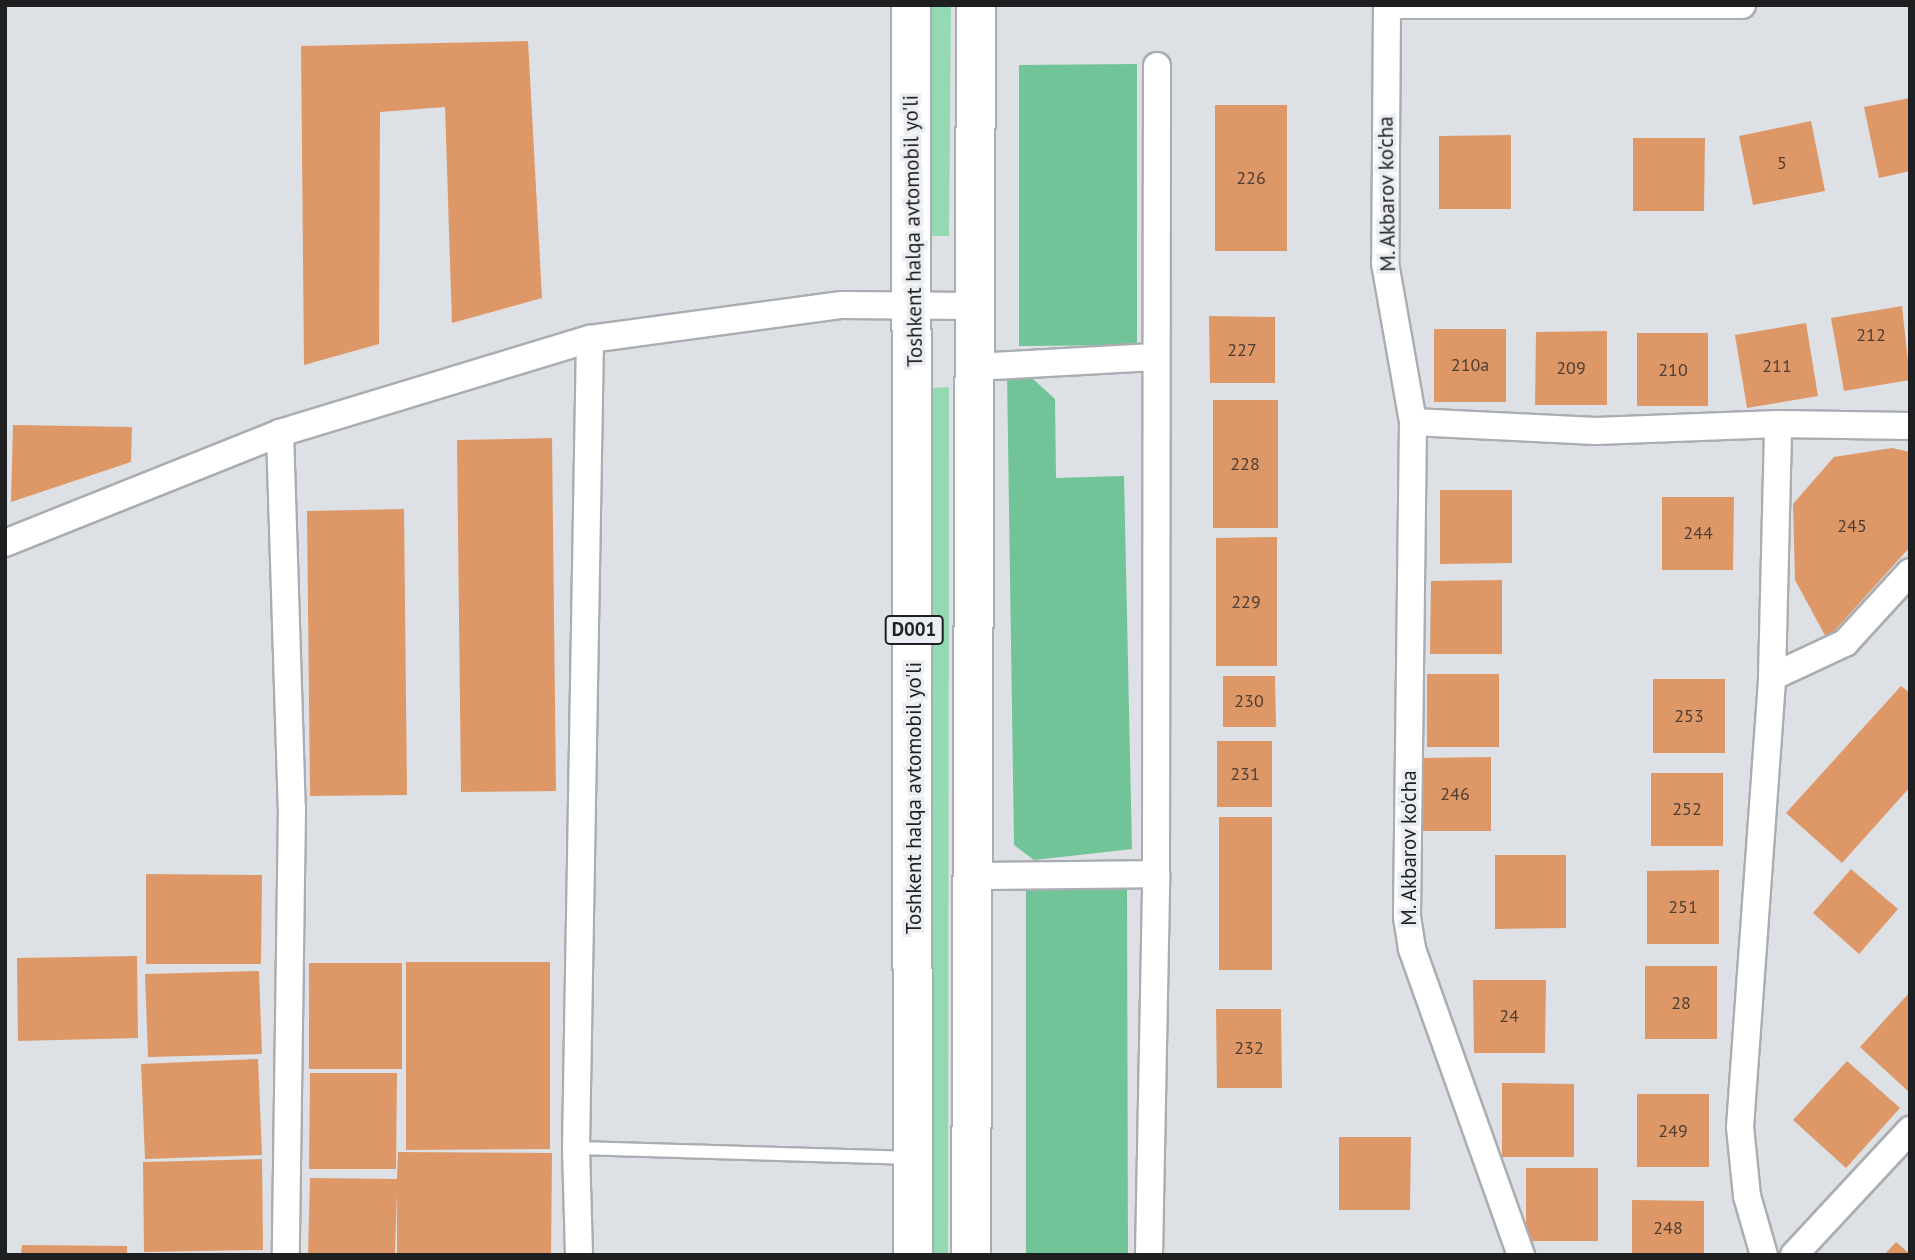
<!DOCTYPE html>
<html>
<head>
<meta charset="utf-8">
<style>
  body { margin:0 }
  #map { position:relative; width:1915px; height:1260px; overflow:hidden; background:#dde0e4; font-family:"PT Sans",sans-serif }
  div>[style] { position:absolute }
  .green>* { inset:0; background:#93d9b2 }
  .forest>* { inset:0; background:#70c497 }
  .building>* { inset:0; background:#de9867 }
  .roads { filter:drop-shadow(2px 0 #aaadb1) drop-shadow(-2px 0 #aaadb1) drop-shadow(0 2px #aaadb1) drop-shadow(0 -2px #aaadb1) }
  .lane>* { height:12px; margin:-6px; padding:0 6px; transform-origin:6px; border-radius:6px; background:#fff }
  .street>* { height:26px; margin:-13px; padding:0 13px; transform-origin:13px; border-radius:13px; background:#fff }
  .highway>* { height:38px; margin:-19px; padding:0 19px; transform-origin:19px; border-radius:19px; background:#fff }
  span { translate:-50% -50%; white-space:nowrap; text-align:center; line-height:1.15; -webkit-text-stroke:7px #eaedf1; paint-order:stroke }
  .number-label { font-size:18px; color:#4e3d32 }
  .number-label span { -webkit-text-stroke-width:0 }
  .shield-label span { padding:2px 5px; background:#eaedf1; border:2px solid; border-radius:5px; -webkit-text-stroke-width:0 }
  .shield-label { font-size:19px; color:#1e1f21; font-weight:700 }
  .street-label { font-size:21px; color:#1e1f21 }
  .frame { position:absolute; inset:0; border:7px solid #1e1f21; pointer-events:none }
</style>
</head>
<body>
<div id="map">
  <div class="green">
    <div style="clip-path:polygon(932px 5px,951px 5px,949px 236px,930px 236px)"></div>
    <div style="clip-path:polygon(949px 387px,948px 1255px,930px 1255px,930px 388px)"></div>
  </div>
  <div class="forest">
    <div style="clip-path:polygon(1137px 64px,1137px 345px,1019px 346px,1019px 65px)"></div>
    <div style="clip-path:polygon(1007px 373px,1033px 379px,1055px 399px,1056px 478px,1124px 476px,1132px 849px,1034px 860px,1014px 845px)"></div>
    <div style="clip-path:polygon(1127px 888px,1128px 1255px,1026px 1255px,1026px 889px)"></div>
  </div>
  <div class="building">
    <div style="clip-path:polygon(528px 41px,542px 298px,452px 323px,445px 107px,380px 112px,379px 344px,304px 365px,301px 46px)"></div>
    <div style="clip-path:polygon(1910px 98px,1910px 171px,1879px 178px,1864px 107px)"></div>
    <div style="clip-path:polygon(1215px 105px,1287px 105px,1287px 251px,1215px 251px)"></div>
    <div style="clip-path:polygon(1811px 121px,1825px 191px,1753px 205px,1739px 136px)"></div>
    <div style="clip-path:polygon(1511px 135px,1511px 209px,1439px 209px,1439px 136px)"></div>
    <div style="clip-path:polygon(1633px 138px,1705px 138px,1704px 211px,1633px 211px)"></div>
    <div style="clip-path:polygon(1902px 306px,1910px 380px,1844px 391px,1831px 318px)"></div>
    <div style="clip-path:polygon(1209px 316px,1275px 317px,1275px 383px,1210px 383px)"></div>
    <div style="clip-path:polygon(1806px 323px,1818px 396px,1747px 408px,1735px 335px)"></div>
    <div style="clip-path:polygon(1434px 329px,1506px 329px,1506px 402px,1434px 402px)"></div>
    <div style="clip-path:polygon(1607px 331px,1607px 405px,1535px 405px,1536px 332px)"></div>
    <div style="clip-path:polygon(1637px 333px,1708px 333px,1708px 406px,1637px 406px)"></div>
    <div style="clip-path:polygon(1213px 400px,1278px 400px,1278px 528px,1213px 528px)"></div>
    <div style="clip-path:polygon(13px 425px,132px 427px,131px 462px,11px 502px)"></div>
    <div style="clip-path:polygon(552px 438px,556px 791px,461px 792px,457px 440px)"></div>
    <div style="clip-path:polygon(1892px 448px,1910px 452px,1910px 547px,1827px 639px,1795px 580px,1793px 504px,1834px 457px)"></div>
    <div style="clip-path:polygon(1440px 490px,1512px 490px,1512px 563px,1440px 564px)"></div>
    <div style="clip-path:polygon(1662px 497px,1734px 497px,1733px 570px,1662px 570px)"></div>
    <div style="clip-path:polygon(404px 509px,407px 795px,310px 796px,307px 511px)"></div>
    <div style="clip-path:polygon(1277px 537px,1277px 666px,1216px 666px,1216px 538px)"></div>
    <div style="clip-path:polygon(1502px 580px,1502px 654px,1430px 654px,1431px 581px)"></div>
    <div style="clip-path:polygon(1427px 674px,1499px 674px,1499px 747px,1427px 747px)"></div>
    <div style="clip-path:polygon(1223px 676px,1275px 676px,1276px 727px,1223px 727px)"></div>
    <div style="clip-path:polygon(1653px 679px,1725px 679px,1725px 753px,1653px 753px)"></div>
    <div style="clip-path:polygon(1901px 686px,1910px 693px,1910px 787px,1842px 863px,1786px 813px)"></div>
    <div style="clip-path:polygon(1217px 741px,1272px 741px,1272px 807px,1217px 807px)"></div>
    <div style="clip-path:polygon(1491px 757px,1491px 831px,1420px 831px,1420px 758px)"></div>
    <div style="clip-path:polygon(1651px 773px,1723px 773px,1723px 846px,1651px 846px)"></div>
    <div style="clip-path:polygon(1219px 817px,1272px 817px,1272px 970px,1219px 970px)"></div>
    <div style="clip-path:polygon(1495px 855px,1566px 855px,1566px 928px,1495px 929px)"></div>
    <div style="clip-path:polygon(1851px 869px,1898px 909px,1859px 954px,1813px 913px)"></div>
    <div style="clip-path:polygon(1719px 870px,1719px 944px,1647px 944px,1647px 871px)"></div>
    <div style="clip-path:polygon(146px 874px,262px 875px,261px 964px,146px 964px)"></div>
    <div style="clip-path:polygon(137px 956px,138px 1038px,18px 1041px,17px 958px)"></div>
    <div style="clip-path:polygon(406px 962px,550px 962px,550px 1149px,406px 1150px)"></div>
    <div style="clip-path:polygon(309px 963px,402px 963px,402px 1069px,309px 1069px)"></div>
    <div style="clip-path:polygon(1645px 966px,1717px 966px,1717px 1039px,1645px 1039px)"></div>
    <div style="clip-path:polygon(259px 971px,262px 1054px,148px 1057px,145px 974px)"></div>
    <div style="clip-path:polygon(1473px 980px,1546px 980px,1545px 1053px,1474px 1053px)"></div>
    <div style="clip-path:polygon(1910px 992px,1910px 1093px,1860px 1047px)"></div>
    <div style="clip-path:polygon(1216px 1009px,1281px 1009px,1282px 1088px,1217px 1088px)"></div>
    <div style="clip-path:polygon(258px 1059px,262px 1155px,145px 1159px,141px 1064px)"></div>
    <div style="clip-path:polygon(1847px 1061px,1900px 1108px,1846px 1168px,1793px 1120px)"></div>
    <div style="clip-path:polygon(310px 1073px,397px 1073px,396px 1169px,309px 1169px)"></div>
    <div style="clip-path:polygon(1502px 1083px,1574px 1084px,1574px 1157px,1502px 1157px)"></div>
    <div style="clip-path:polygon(1637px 1094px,1709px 1094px,1709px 1167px,1637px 1167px)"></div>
    <div style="clip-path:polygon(1339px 1137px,1411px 1137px,1410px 1210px,1339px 1210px)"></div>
    <div style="clip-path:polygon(398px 1152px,552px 1153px,551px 1255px,397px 1255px,397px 1190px,395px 1255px,308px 1255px,310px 1178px,397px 1179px)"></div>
    <div style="clip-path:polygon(262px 1159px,263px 1250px,144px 1252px,143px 1162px)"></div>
    <div style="clip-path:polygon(1526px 1168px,1598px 1168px,1598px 1241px,1526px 1241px)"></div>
    <div style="clip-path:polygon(1632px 1200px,1704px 1201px,1704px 1255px,1632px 1255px)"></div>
    <div style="clip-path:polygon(1896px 1242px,1910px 1254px,1910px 1255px,1884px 1255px)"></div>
    <div style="clip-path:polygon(22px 1245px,127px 1246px,127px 1255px,21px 1255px)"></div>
  </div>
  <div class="roads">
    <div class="lane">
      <div style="left:576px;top:1148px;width:332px;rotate:1.7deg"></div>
    </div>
    <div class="street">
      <div style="left:1387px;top:5px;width:355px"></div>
      <div style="left:1387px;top:7px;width:256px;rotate:90.4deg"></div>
      <div style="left:1385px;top:263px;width:161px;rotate:80deg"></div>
      <div style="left:1413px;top:422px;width:495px;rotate:90.7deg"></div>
      <div style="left:1407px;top:917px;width:32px;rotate:81deg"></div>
      <div style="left:1412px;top:949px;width:325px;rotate:70.4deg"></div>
      <div style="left:975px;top:367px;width:180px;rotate:-3.2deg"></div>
      <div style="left:1413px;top:422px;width:183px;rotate:2.8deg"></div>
      <div style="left:1596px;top:431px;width:182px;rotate:-2.2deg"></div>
      <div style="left:1778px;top:424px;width:132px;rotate:0.9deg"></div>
      <div style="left:280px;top:433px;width:375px;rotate:88.2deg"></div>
      <div style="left:292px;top:808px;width:447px;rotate:90.8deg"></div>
      <div style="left:5px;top:543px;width:296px;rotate:-21.8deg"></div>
      <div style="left:280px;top:433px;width:324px;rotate:-16.9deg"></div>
      <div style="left:590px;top:339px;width:254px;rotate:-7.7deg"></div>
      <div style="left:842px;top:305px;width:133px;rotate:0.4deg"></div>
      <div style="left:1772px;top:677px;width:81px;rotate:-25deg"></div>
      <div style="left:1845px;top:643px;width:96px;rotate:-47.5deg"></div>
      <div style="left:972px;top:876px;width:184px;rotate:-0.6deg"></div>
      <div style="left:579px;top:1255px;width:107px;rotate:-91.6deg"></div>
      <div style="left:576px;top:1148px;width:809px;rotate:-89.01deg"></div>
      <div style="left:1149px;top:1255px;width:381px;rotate:-88.9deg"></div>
      <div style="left:1156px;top:874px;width:808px;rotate:-89.93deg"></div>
      <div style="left:1764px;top:1255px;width:61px;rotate:-106.1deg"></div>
      <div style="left:1747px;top:1196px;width:69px;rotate:-95.8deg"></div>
      <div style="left:1740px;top:1127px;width:451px;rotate:-85.9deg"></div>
      <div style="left:1772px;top:677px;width:253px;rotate:-88.6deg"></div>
      <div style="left:1794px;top:1255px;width:171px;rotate:-47.1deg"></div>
    </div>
    <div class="highway">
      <div style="left:911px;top:5px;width:1250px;rotate:89.91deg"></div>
      <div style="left:971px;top:1255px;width:1250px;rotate:-89.77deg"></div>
    </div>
  </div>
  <div class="number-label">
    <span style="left:1782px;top:163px">5</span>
    <span style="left:1251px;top:178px">226</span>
    <span style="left:1871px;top:335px">212</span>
    <span style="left:1242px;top:350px">227</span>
    <span style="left:1470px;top:365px">210а</span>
    <span style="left:1777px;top:366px">211</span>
    <span style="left:1571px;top:368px">209</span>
    <span style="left:1673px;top:370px">210</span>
    <span style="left:1245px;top:464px">228</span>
    <span style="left:1852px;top:526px">245</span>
    <span style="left:1698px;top:533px">244</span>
    <span style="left:1246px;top:602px">229</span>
    <span style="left:1249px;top:701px">230</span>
    <span style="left:1689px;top:716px">253</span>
    <span style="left:1245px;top:774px">231</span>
    <span style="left:1455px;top:794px">246</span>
    <span style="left:1687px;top:809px">252</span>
    <span style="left:1683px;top:907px">251</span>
    <span style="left:1681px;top:1003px">28</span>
    <span style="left:1509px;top:1016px">24</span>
    <span style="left:1249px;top:1048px">232</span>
    <span style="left:1673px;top:1131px">249</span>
    <span style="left:1668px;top:1228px">248</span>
  </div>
  <div class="shield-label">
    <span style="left:914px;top:630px">D001</span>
  </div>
  <div class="street-label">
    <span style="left:1387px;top:194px;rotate:-91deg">M. Akbarov ko'cha</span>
    <span style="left:913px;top:231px;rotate:-91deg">Toshkent halqa avtomobil yo'li</span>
    <span style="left:914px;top:798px;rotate:-90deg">Toshkent halqa avtomobil yo'li</span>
    <span style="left:1409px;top:848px;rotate:-90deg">M. Akbarov ko'cha</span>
  </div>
  <div class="frame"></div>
</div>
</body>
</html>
